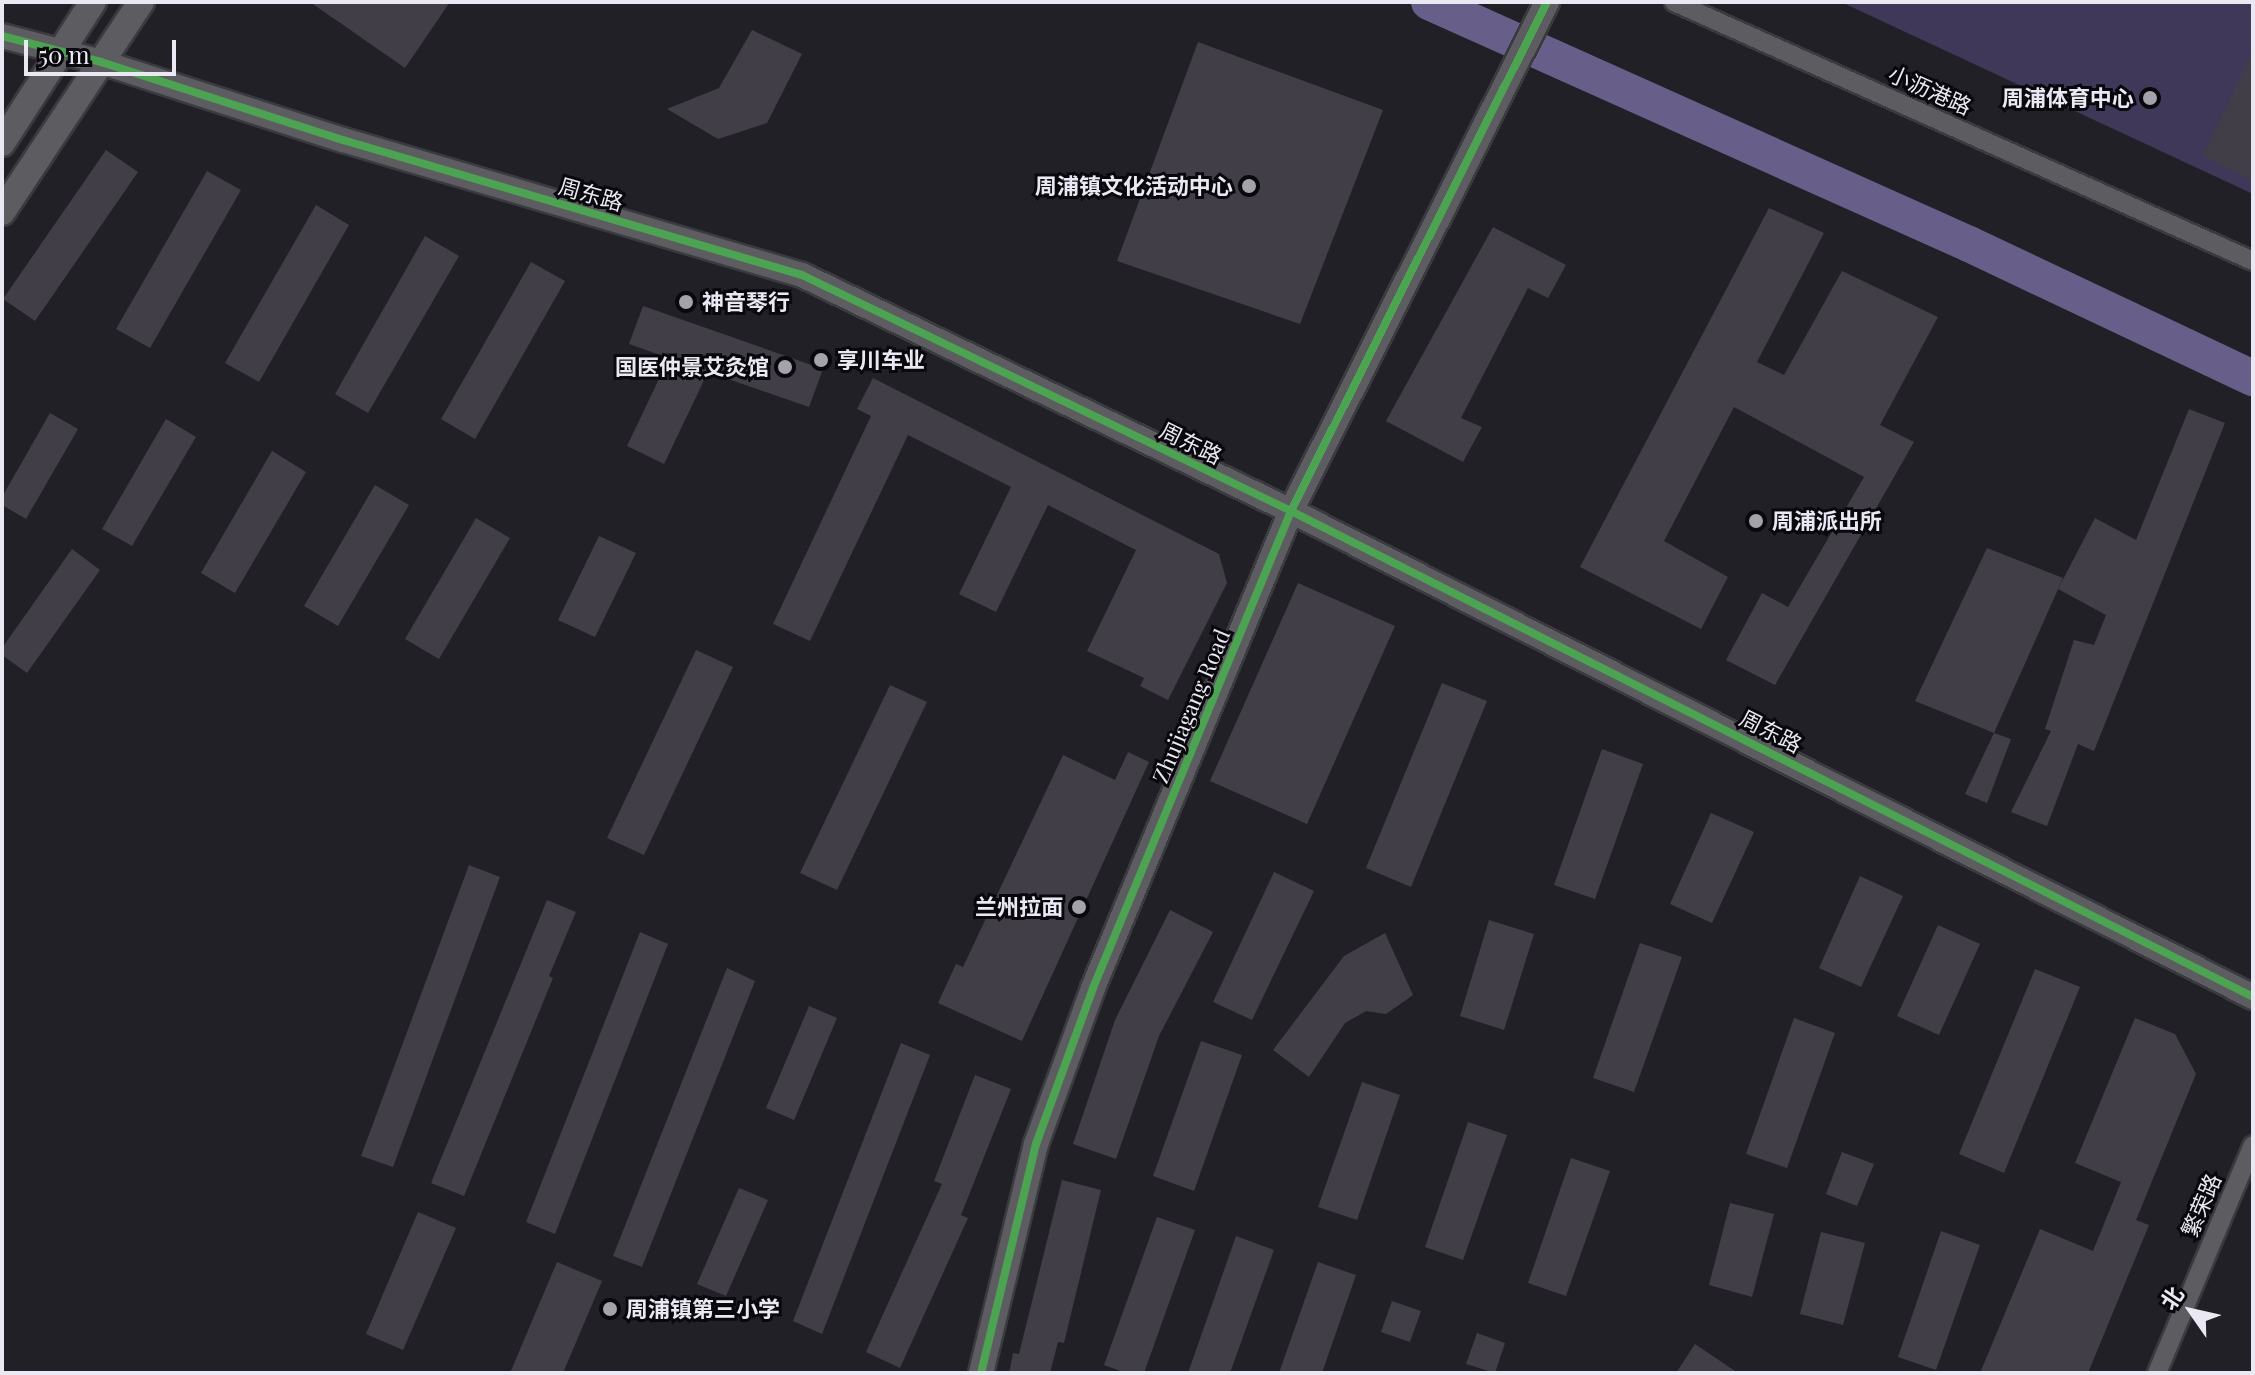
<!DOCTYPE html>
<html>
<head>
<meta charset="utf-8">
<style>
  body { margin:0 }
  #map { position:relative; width:2255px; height:1375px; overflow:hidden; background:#212026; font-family:"Playfair Display","Noto Sans SC",serif }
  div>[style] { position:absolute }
  .green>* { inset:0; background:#3f3859 }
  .river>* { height:36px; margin:-18px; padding:0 18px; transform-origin:18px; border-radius:18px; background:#675f8a }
  .building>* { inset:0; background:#413e48 }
  .roads { filter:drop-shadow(2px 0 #3b3a40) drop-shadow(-2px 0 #3b3a40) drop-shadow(0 2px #3b3a40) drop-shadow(0 -2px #3b3a40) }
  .minor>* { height:18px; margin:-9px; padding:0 9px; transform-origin:9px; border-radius:9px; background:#5c5c61 }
  .tertiary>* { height:24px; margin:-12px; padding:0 12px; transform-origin:12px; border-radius:12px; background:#5c5c61 }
  .secondary>* { height:26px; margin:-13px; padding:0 13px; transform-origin:13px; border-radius:13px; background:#5c5c61 }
  .cycleway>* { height:8px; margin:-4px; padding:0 4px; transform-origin:4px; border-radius:4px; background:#4ca352 }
  .dots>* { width:22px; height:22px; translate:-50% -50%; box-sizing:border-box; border:4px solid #09080d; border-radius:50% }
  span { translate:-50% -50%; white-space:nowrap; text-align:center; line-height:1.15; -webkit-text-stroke:6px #09080d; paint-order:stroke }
  .street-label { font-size:22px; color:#eae9f3 }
  .poi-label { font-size:22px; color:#eae9f3; font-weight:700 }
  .right { translate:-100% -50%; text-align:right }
  .left { translate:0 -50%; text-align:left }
  .frame { position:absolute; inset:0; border:4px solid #eae9f3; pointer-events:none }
  .north { position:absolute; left:2151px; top:1271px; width:80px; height:80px; -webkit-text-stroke:6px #09080d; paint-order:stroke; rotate:304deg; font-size:22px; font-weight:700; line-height:32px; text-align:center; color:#eae9f3 }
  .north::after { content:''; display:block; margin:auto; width:28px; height:36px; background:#eae9f3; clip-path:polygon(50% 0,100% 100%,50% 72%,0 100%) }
  .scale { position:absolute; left:24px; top:40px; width:152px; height:36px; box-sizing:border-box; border:4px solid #eae9f3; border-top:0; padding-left:10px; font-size:24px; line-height:28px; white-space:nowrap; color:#eae9f3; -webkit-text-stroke:6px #09080d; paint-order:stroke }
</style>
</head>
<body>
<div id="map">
  <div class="green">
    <div style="clip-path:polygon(1841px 2px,2253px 2px,2253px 194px)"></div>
  </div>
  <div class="river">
    <div style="left:1429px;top:2px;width:592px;rotate:24.14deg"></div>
    <div style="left:1969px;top:244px;width:314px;rotate:25.3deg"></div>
  </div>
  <div class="building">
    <div style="clip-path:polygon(310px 2px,450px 2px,405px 68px)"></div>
    <div style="clip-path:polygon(752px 30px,802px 54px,767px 123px,718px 139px,667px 109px,719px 88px)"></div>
    <div style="clip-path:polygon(1198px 42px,1383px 110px,1300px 324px,1117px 261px)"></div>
    <div style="clip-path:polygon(2253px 51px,2253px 180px,2203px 156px)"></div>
    <div style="clip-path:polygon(106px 150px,138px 172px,35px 321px,3px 299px)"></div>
    <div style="clip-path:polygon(207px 171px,241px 190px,150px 348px,116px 329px)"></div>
    <div style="clip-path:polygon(316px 205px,349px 225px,259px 382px,225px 363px)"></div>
    <div style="clip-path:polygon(1769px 208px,1824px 233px,1757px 362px,1784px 375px,1842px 271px,1938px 317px,1880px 425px,1914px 442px,1775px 685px,1726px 660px,1762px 593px,1788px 607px,1864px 477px,1734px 407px,1664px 541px,1728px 577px,1701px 629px,1580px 567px)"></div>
    <div style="clip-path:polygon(1493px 227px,1566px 265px,1548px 298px,1528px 288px,1461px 418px,1482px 427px,1463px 462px,1386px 421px)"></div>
    <div style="clip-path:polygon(425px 236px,459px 256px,368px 413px,335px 394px)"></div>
    <div style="clip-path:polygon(531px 262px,565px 281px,475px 439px,441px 419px)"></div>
    <div style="clip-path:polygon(643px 306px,823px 369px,809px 407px,708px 372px,664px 464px,627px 446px,669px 358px,629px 344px)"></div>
    <div style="clip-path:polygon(873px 378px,1219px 554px,1227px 583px,1168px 700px,1140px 686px,1144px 678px,1087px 651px,1136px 550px,1048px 505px,996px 612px,959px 594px,1011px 487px,908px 435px,810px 641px,773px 624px,871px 416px,857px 409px)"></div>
    <div style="clip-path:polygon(2189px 409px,2225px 423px,2094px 751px,2078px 744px,2047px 826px,2011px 812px,2051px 731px,2045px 729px,2074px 640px,2094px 645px,2106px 615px,2058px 589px,2095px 518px,2136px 540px)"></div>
    <div style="clip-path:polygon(50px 413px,78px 429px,26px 519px,2px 505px,2px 497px)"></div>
    <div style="clip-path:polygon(166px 419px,196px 437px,132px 546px,102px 529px)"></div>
    <div style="clip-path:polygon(272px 451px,306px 472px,235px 593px,201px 573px)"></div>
    <div style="clip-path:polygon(375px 485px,409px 505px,338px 626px,304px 606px)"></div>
    <div style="clip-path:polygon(476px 518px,510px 538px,439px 659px,405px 639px)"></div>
    <div style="clip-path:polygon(599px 536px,636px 553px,595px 637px,558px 620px)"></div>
    <div style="clip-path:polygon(1987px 548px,2063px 578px,1994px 733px,1915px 701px)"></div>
    <div style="clip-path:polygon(72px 549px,100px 570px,27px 673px,2px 655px,2px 648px)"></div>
    <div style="clip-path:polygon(1298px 583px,1395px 626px,1307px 824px,1210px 781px)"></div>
    <div style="clip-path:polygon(696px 650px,733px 667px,644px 855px,607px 838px)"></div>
    <div style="clip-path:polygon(1442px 683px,1487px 701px,1411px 887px,1366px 868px)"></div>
    <div style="clip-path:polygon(890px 685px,927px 702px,837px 890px,800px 873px)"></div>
    <div style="clip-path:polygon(1994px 733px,2011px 739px,1987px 803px,1965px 794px)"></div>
    <div style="clip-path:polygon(1602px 749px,1643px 764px,1595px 899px,1554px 885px)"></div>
    <div style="clip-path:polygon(1128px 752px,1149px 762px,1022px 1041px,938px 1003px,956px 964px,963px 967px,1063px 755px,1115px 780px)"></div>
    <div style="clip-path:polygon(1711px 813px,1754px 832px,1712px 923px,1670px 904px)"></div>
    <div style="clip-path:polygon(469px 865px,500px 877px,393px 1167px,361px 1156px)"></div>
    <div style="clip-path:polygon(1274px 872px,1314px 891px,1252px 1020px,1213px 1002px)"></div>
    <div style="clip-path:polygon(1860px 876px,1903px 896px,1861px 987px,1819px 968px)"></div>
    <div style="clip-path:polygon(547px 900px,576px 912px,549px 976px,553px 978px,464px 1196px,431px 1183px)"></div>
    <div style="clip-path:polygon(1170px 910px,1213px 932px,1159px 1036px,1116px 1159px,1073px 1144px,1115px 1020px)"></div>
    <div style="clip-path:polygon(1489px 920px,1534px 934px,1504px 1030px,1460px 1016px)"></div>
    <div style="clip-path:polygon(1938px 925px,1980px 944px,1939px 1035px,1897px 1016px)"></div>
    <div style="clip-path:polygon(640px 932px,668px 944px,555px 1234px,526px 1222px)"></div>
    <div style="clip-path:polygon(1385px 933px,1413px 995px,1386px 1014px,1366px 1011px,1345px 1023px,1309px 1077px,1273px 1050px,1344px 956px)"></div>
    <div style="clip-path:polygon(1640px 943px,1682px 957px,1634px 1092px,1593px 1078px)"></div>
    <div style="clip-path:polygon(727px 968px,755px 981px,642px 1267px,613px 1256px)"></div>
    <div style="clip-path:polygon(2035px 969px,2080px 987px,2004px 1173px,1959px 1154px)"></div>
    <div style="clip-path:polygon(809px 1006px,837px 1018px,794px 1120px,766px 1108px)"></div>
    <div style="clip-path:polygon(1794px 1018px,1835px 1033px,1787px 1168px,1746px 1154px)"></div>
    <div style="clip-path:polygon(2135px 1018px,2175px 1034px,2196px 1074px,2136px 1220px,2149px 1225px,2088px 1373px,1980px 1373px,2040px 1229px,2093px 1251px,2121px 1182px,2075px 1163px)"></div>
    <div style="clip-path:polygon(1201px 1041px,1242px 1055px,1194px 1191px,1153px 1176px)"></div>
    <div style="clip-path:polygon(901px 1043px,930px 1055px,822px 1334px,793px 1321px)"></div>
    <div style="clip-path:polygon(975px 1075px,1011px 1089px,961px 1215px,968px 1218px,900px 1368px,866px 1352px,942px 1184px,934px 1181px)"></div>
    <div style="clip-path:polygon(1362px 1082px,1400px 1095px,1357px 1220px,1318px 1207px)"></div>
    <div style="clip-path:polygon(1468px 1122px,1507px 1135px,1463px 1260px,1425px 1247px)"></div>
    <div style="clip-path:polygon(1842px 1152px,1874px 1164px,1857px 1206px,1826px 1194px)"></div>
    <div style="clip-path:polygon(1571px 1158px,1610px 1171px,1566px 1296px,1528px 1283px)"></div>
    <div style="clip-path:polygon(1062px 1180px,1101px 1190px,1064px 1343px,1058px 1342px,1050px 1373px,1009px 1373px,1013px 1353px,1019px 1354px)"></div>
    <div style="clip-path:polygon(739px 1188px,768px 1200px,726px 1296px,697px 1284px)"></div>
    <div style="clip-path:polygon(1730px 1203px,1774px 1214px,1752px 1297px,1709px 1285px)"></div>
    <div style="clip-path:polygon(418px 1212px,456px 1228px,403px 1350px,366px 1334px)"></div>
    <div style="clip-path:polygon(1157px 1217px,1195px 1230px,1144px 1373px,1126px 1373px,1104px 1365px)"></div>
    <div style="clip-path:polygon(1941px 1231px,1980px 1245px,1936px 1370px,1898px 1357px)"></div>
    <div style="clip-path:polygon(1821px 1232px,1865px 1243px,1843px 1325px,1800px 1314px)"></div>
    <div style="clip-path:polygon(1236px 1236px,1274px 1250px,1230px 1373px,1188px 1373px)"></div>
    <div style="clip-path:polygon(557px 1262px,602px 1281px,563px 1373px,510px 1373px)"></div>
    <div style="clip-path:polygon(1318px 1262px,1356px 1275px,1322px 1373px,1279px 1373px)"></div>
    <div style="clip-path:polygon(1392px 1301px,1421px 1311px,1410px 1342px,1381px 1332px)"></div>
    <div style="clip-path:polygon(1477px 1333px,1505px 1343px,1495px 1373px,1466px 1364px)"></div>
    <div style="clip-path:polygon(1695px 1344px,1738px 1373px,1676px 1373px)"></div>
  </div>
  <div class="roads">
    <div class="minor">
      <div style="left:1674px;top:2px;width:634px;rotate:24.1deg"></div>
      <div style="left:2157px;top:1373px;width:247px;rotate:-67.2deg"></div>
    </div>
    <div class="tertiary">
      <div style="left:2px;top:36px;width:102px;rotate:14.7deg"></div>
      <div style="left:101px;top:62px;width:254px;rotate:17.9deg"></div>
      <div style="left:343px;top:140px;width:478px;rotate:16.4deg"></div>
      <div style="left:802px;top:275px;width:543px;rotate:25.76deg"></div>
      <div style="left:1291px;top:511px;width:1078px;rotate:26.8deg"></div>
      <div style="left:981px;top:1373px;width:236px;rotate:-76.5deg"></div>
      <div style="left:1036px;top:1144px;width:166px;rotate:-69.9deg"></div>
      <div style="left:1093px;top:988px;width:516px;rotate:-67.46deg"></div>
      <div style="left:1291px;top:511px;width:570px;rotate:-63.3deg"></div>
    </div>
    <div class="secondary">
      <div style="left:2px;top:143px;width:168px;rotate:-57.2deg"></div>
      <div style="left:2px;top:212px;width:252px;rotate:-56.5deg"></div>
    </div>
  </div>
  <div class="cycleway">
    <div style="left:2px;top:36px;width:102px;rotate:14.7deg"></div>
    <div style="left:101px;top:62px;width:254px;rotate:17.9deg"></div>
    <div style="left:343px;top:140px;width:478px;rotate:16.4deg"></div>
    <div style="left:802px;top:275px;width:543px;rotate:25.76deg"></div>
    <div style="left:1291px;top:511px;width:1078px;rotate:26.8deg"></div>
    <div style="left:981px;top:1373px;width:236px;rotate:-76.5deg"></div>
    <div style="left:1036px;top:1144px;width:166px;rotate:-69.9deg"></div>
    <div style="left:1093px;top:988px;width:516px;rotate:-67.46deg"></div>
    <div style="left:1291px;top:511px;width:570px;rotate:-63.3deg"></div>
  </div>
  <div class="dots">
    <div style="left:2150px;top:98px;background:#a4a3ab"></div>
    <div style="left:1249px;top:186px;background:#a4a3ab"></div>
    <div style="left:686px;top:302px;background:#a4a3ab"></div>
    <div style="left:821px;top:360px;background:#a4a3ab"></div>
    <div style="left:785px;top:367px;background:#a4a3ab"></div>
    <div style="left:1756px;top:521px;background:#a4a3ab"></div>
    <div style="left:1079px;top:907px;background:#a4a3ab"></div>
    <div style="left:610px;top:1309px;background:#a4a3ab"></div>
  </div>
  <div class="street-label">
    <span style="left:1930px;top:90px;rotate:24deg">小沥港路</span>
    <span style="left:591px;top:194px;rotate:16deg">周东路</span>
    <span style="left:1191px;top:443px;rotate:26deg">周东路</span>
    <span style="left:1191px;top:706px;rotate:-67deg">Zhujiagang Road</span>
    <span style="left:1771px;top:731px;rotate:27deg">周东路</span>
    <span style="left:2201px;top:1205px;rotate:-67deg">繁荣路</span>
  </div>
  <div class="poi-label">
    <span class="right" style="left:2134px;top:98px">周浦体育中心</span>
    <span class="right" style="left:1233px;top:186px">周浦镇文化活动中心</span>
    <span class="left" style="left:702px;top:302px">神音琴行</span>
    <span class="left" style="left:837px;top:360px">享川车业</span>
    <span class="right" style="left:769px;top:367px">国医仲景艾灸馆</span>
    <span class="left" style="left:1772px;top:521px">周浦派出所</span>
    <span class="right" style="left:1063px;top:907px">兰州拉面</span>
    <span class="left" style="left:626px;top:1309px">周浦镇第三小学</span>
  </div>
  <div class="frame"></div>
  <div class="north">北</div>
  <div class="scale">50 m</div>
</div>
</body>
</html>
